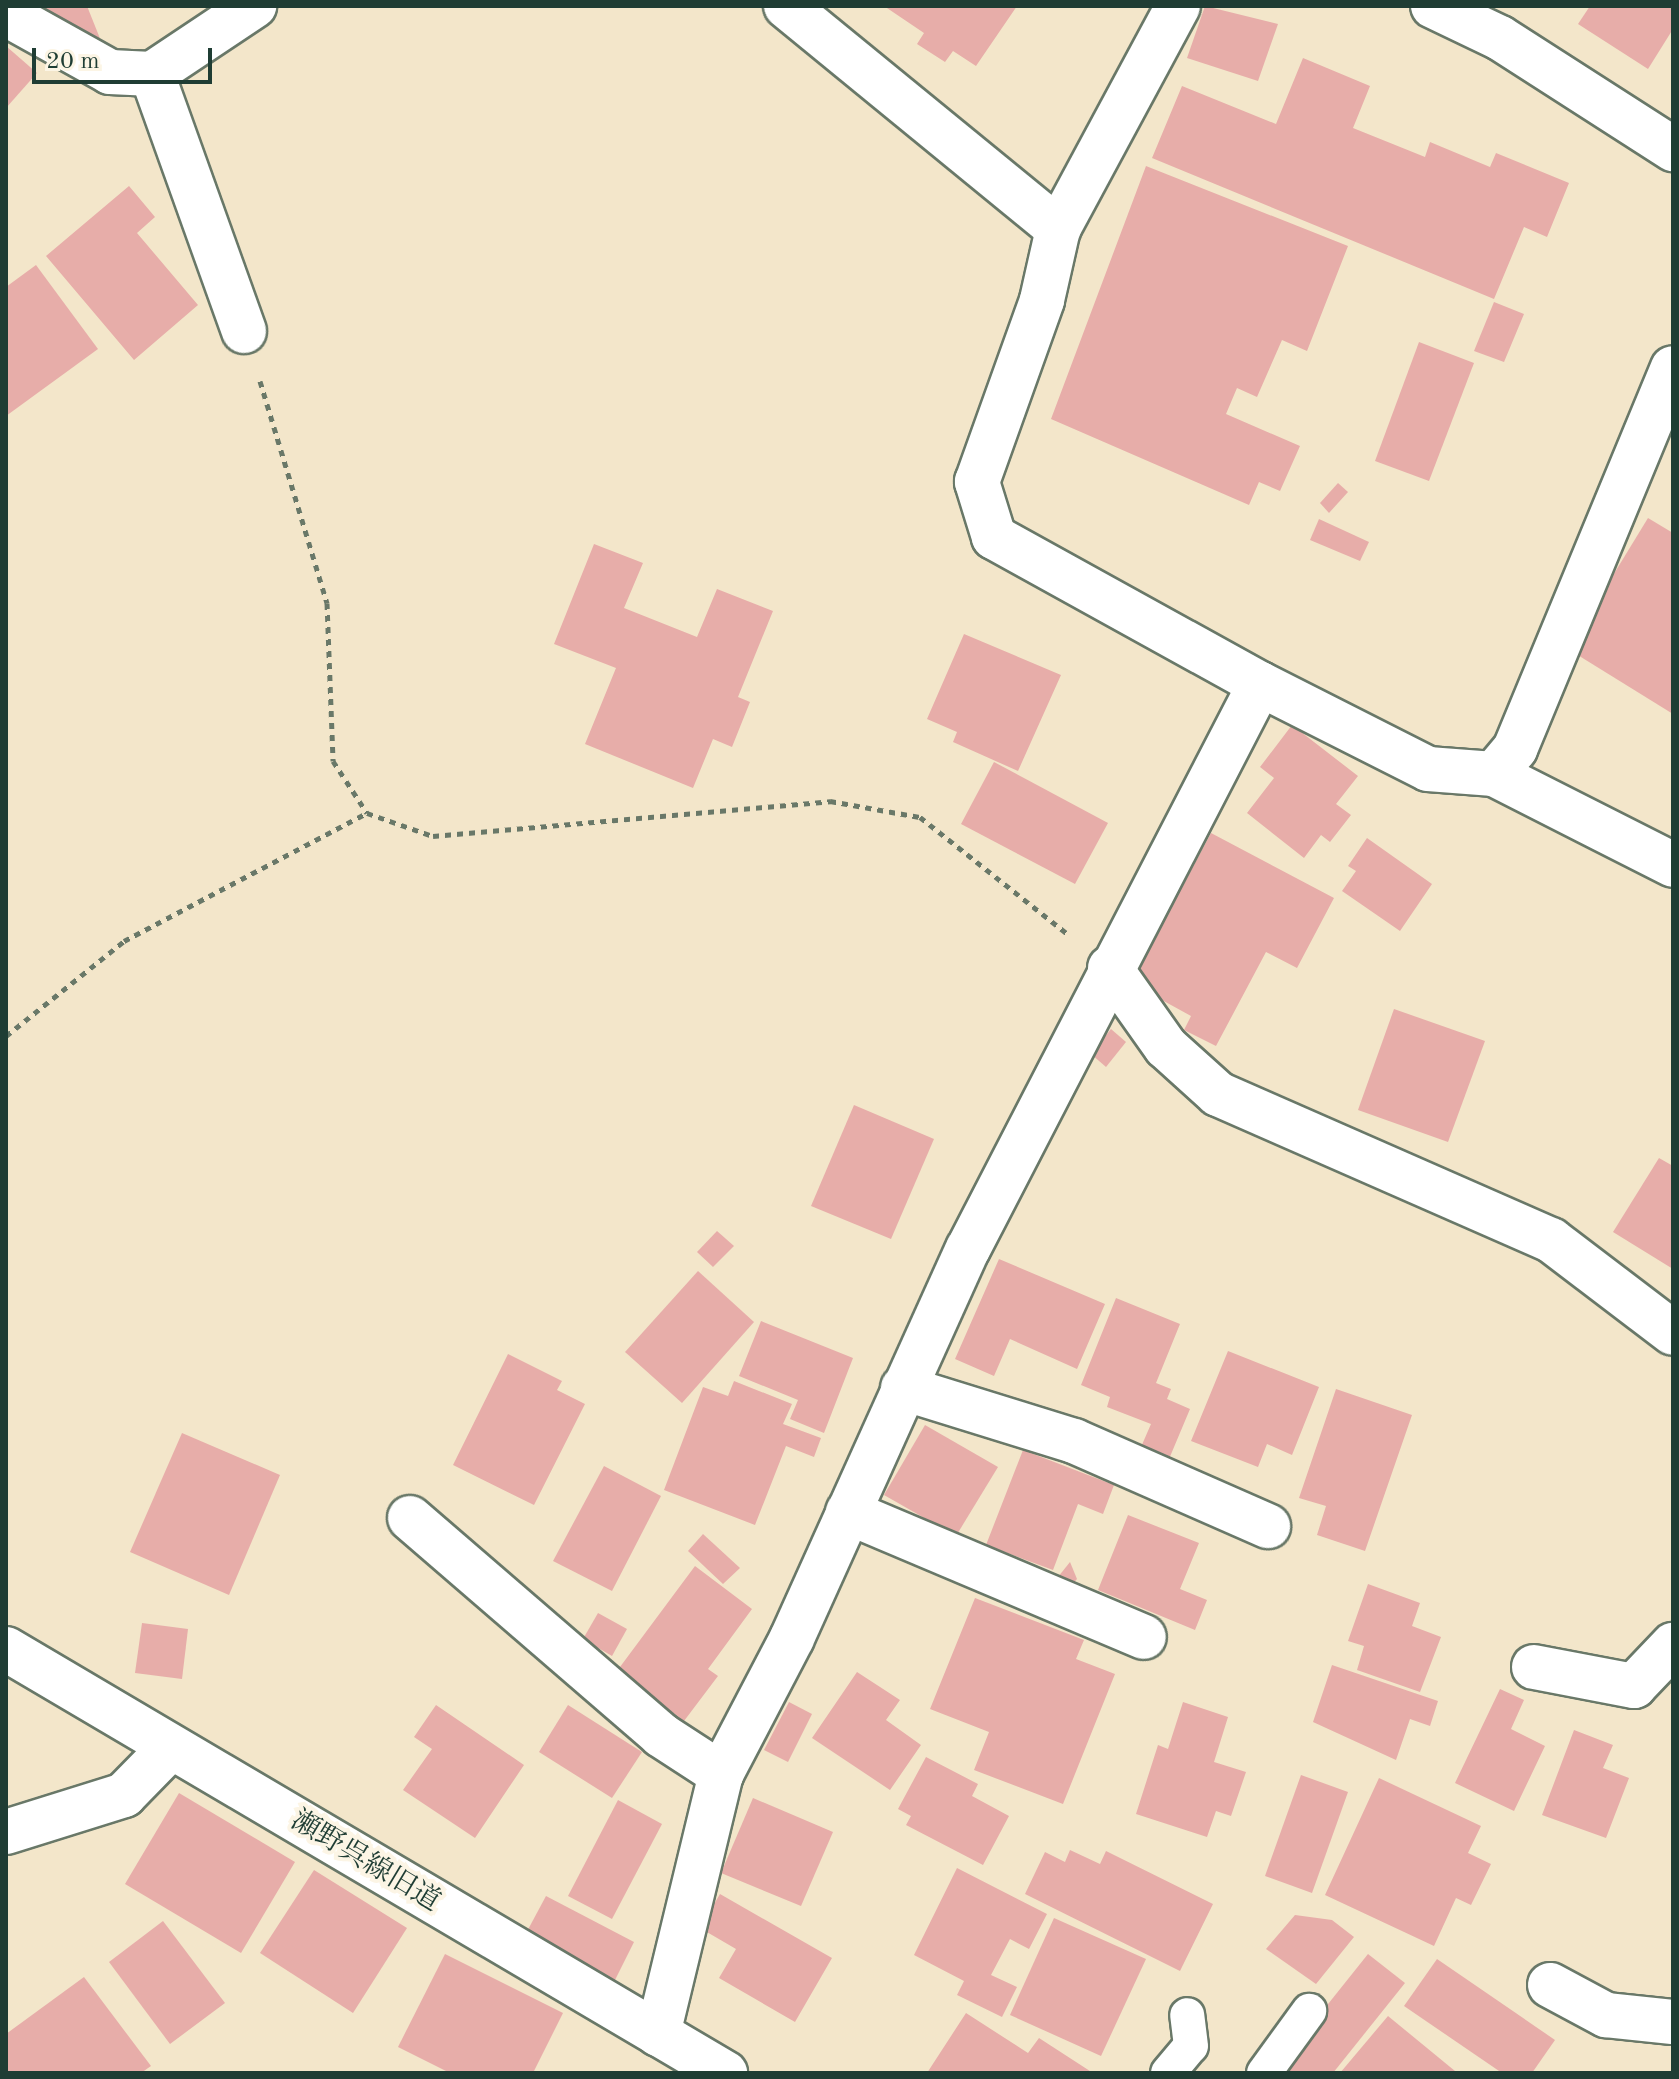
<!DOCTYPE html>
<html>
<head>
<meta charset="utf-8">
<style>
  body { margin:0 }
  #map { position:relative; width:1679px; height:2079px; overflow:hidden; background:#f3e6ca; font-family:"Old Standard TT","Noto Serif JP",serif }
  div>[style] { position:absolute }
  .building>* { inset:0; background:#e7ada9 }
  .path>* { height:5px; margin-top:-2.5px; transform-origin:0; background:repeating-linear-gradient(90deg,#697868 0 6px,transparent 0 12px) }
  .roads { filter:drop-shadow(2px 0 #697868) drop-shadow(-2px 0 #697868) drop-shadow(0 2px #697868) drop-shadow(0 -2px #697868) }
  .service>* { height:34px; margin:-17px; padding:0 17px; transform-origin:17px; border-radius:17px; background:#fff }
  .minor>* { height:44px; margin:-22px; padding:0 22px; transform-origin:22px; border-radius:22px; background:#fff }
  span { translate:-50% -50%; white-space:nowrap; text-align:center; line-height:1.15; -webkit-text-stroke:8px #fcf5e5; paint-order:stroke }
  .street-label { font-size:28px; color:#1f3d34 }
  .frame { position:absolute; inset:0; border:8px solid #1f3d34; pointer-events:none }
  .scale { position:absolute; left:32px; top:48px; width:180px; height:36px; box-sizing:border-box; border:4px solid #1f3d34; border-top:0; padding-left:10px; font-size:24px; line-height:28px; white-space:nowrap; color:#1f3d34; -webkit-text-stroke:6px #fcf5e5; paint-order:stroke }
</style>
</head>
<body>
<div id="map">
  <div class="building">
    <div style="clip-path:polygon(34px 6px,87px 6px,107px 56px)"></div>
    <div style="clip-path:polygon(884px 6px,1017px 6px,976px 66px,953px 51px,945px 62px,917px 44px,924px 33px)"></div>
    <div style="clip-path:polygon(1205px 6px,1278px 24px,1258px 81px,1187px 58px)"></div>
    <div style="clip-path:polygon(1590px 6px,1673px 6px,1673px 29px,1648px 69px,1578px 24px)"></div>
    <div style="clip-path:polygon(6px 46px,37px 73px,6px 108px)"></div>
    <div style="clip-path:polygon(1303px 58px,1370px 86px,1353px 128px,1425px 157px,1430px 142px,1490px 167px,1496px 153px,1569px 183px,1547px 237px,1524px 227px,1494px 299px,1152px 158px,1182px 86px,1276px 124px)"></div>
    <div style="clip-path:polygon(1146px 166px,1348px 246px,1307px 351px,1282px 340px,1257px 397px,1237px 388px,1226px 414px,1300px 446px,1280px 491px,1259px 482px,1249px 505px,1051px 419px)"></div>
    <div style="clip-path:polygon(129px 186px,155px 217px,137px 233px,198px 305px,134px 360px,46px 256px)"></div>
    <div style="clip-path:polygon(36px 265px,98px 349px,6px 416px,6px 287px)"></div>
    <div style="clip-path:polygon(1494px 302px,1524px 314px,1504px 362px,1474px 351px)"></div>
    <div style="clip-path:polygon(1419px 342px,1474px 363px,1429px 481px,1375px 461px)"></div>
    <div style="clip-path:polygon(1338px 483px,1348px 492px,1329px 513px,1320px 503px)"></div>
    <div style="clip-path:polygon(1648px 518px,1673px 533px,1673px 714px,1568px 649px)"></div>
    <div style="clip-path:polygon(1319px 519px,1369px 542px,1360px 561px,1310px 540px)"></div>
    <div style="clip-path:polygon(594px 544px,643px 563px,624px 608px,697px 637px,717px 589px,773px 611px,738px 697px,750px 702px,732px 747px,713px 739px,693px 788px,585px 744px,616px 668px,554px 644px)"></div>
    <div style="clip-path:polygon(964px 634px,1061px 675px,1018px 771px,953px 742px,957px 732px,927px 719px)"></div>
    <div style="clip-path:polygon(1292px 725px,1358px 776px,1336px 804px,1351px 815px,1330px 842px,1321px 835px,1304px 858px,1247px 813px,1274px 778px,1260px 767px)"></div>
    <div style="clip-path:polygon(994px 762px,1108px 823px,1075px 884px,961px 824px)"></div>
    <div style="clip-path:polygon(1211px 833px,1334px 898px,1297px 968px,1266px 952px,1216px 1046px,1184px 1030px,1191px 1016px,1131px 983px)"></div>
    <div style="clip-path:polygon(1367px 838px,1432px 884px,1400px 931px,1342px 891px,1356px 871px,1348px 866px)"></div>
    <div style="clip-path:polygon(1394px 1009px,1485px 1041px,1448px 1142px,1358px 1110px)"></div>
    <div style="clip-path:polygon(1111px 1029px,1126px 1042px,1106px 1067px,1091px 1054px)"></div>
    <div style="clip-path:polygon(854px 1105px,934px 1139px,891px 1239px,811px 1206px)"></div>
    <div style="clip-path:polygon(1659px 1158px,1673px 1166px,1673px 1269px,1613px 1232px)"></div>
    <div style="clip-path:polygon(717px 1231px,734px 1246px,713px 1267px,697px 1252px)"></div>
    <div style="clip-path:polygon(999px 1259px,1105px 1304px,1077px 1369px,1010px 1339px,994px 1376px,955px 1359px)"></div>
    <div style="clip-path:polygon(698px 1271px,754px 1322px,682px 1403px,625px 1352px)"></div>
    <div style="clip-path:polygon(1116px 1298px,1180px 1324px,1156px 1383px,1171px 1389px,1167px 1399px,1190px 1409px,1169px 1459px,1141px 1447px,1151px 1424px,1107px 1407px,1110px 1397px,1081px 1385px)"></div>
    <div style="clip-path:polygon(761px 1321px,853px 1358px,824px 1433px,790px 1419px,798px 1400px,739px 1376px)"></div>
    <div style="clip-path:polygon(1228px 1351px,1319px 1387px,1292px 1455px,1267px 1444px,1258px 1467px,1191px 1441px)"></div>
    <div style="clip-path:polygon(508px 1354px,562px 1381px,557px 1390px,585px 1404px,534px 1505px,453px 1465px)"></div>
    <div style="clip-path:polygon(734px 1381px,792px 1404px,783px 1424px,821px 1438px,814px 1457px,786px 1446px,755px 1525px,664px 1490px,703px 1387px,728px 1396px)"></div>
    <div style="clip-path:polygon(1336px 1389px,1412px 1415px,1365px 1551px,1317px 1535px,1326px 1506px,1299px 1498px)"></div>
    <div style="clip-path:polygon(925px 1425px,998px 1467px,956px 1536px,884px 1495px)"></div>
    <div style="clip-path:polygon(182px 1433px,280px 1475px,229px 1595px,130px 1552px)"></div>
    <div style="clip-path:polygon(1023px 1450px,1114px 1485px,1103px 1514px,1078px 1504px,1053px 1570px,986px 1545px)"></div>
    <div style="clip-path:polygon(604px 1466px,661px 1496px,612px 1591px,553px 1561px)"></div>
    <div style="clip-path:polygon(1128px 1515px,1199px 1543px,1180px 1589px,1207px 1600px,1195px 1630px,1098px 1590px)"></div>
    <div style="clip-path:polygon(703px 1534px,740px 1568px,723px 1584px,688px 1551px)"></div>
    <div style="clip-path:polygon(1070px 1562px,1077px 1579px,1070px 1587px,1058px 1577px)"></div>
    <div style="clip-path:polygon(695px 1566px,752px 1609px,708px 1669px,718px 1676px,684px 1721px,617px 1671px)"></div>
    <div style="clip-path:polygon(1368px 1584px,1420px 1603px,1412px 1626px,1441px 1637px,1420px 1692px,1357px 1670px,1364px 1646px,1348px 1641px)"></div>
    <div style="clip-path:polygon(975px 1598px,1084px 1640px,1076px 1659px,1115px 1674px,1063px 1804px,974px 1770px,989px 1732px,930px 1709px)"></div>
    <div style="clip-path:polygon(598px 1613px,627px 1629px,612px 1656px,583px 1639px)"></div>
    <div style="clip-path:polygon(142px 1623px,188px 1629px,182px 1679px,135px 1673px)"></div>
    <div style="clip-path:polygon(1332px 1665px,1438px 1701px,1430px 1726px,1410px 1719px,1396px 1760px,1313px 1722px)"></div>
    <div style="clip-path:polygon(857px 1672px,900px 1700px,886px 1720px,921px 1745px,890px 1790px,812px 1738px)"></div>
    <div style="clip-path:polygon(1500px 1689px,1524px 1700px,1511px 1729px,1545px 1746px,1514px 1811px,1455px 1783px)"></div>
    <div style="clip-path:polygon(789px 1702px,812px 1714px,788px 1762px,764px 1750px)"></div>
    <div style="clip-path:polygon(1183px 1702px,1228px 1717px,1214px 1762px,1246px 1772px,1231px 1816px,1216px 1811px,1207px 1837px,1136px 1814px,1158px 1745px,1168px 1749px)"></div>
    <div style="clip-path:polygon(436px 1705px,524px 1765px,475px 1838px,403px 1790px,432px 1749px,414px 1737px)"></div>
    <div style="clip-path:polygon(568px 1705px,642px 1752px,612px 1798px,539px 1752px)"></div>
    <div style="clip-path:polygon(1574px 1730px,1613px 1745px,1603px 1768px,1629px 1778px,1606px 1838px,1542px 1815px)"></div>
    <div style="clip-path:polygon(926px 1757px,978px 1784px,972px 1796px,1009px 1816px,983px 1865px,906px 1825px,911px 1816px,898px 1809px)"></div>
    <div style="clip-path:polygon(1301px 1775px,1348px 1792px,1312px 1893px,1265px 1876px)"></div>
    <div style="clip-path:polygon(1379px 1778px,1481px 1826px,1468px 1853px,1491px 1864px,1471px 1905px,1456px 1898px,1434px 1946px,1325px 1895px)"></div>
    <div style="clip-path:polygon(179px 1793px,295px 1862px,241px 1953px,125px 1884px)"></div>
    <div style="clip-path:polygon(753px 1798px,833px 1832px,801px 1906px,721px 1873px)"></div>
    <div style="clip-path:polygon(618px 1800px,662px 1824px,612px 1919px,568px 1896px)"></div>
    <div style="clip-path:polygon(1070px 1850px,1100px 1864px,1106px 1851px,1213px 1904px,1180px 1971px,1025px 1894px,1045px 1852px,1065px 1862px)"></div>
    <div style="clip-path:polygon(957px 1868px,1047px 1914px,1029px 1949px,1010px 1939px,991px 1975px,1017px 1987px,1002px 2017px,957px 1995px,964px 1981px,914px 1955px)"></div>
    <div style="clip-path:polygon(314px 1870px,407px 1928px,353px 2013px,260px 1953px)"></div>
    <div style="clip-path:polygon(720px 1894px,832px 1958px,795px 2022px,719px 1978px,736px 1949px,700px 1928px)"></div>
    <div style="clip-path:polygon(546px 1896px,634px 1942px,613px 1984px,524px 1937px)"></div>
    <div style="clip-path:polygon(1295px 1915px,1332px 1920px,1354px 1937px,1316px 1984px,1266px 1949px)"></div>
    <div style="clip-path:polygon(1054px 1918px,1146px 1959px,1101px 2056px,1010px 2015px)"></div>
    <div style="clip-path:polygon(163px 1921px,225px 2003px,170px 2044px,109px 1962px)"></div>
    <div style="clip-path:polygon(445px 1954px,563px 2013px,533px 2073px,450px 2073px,398px 2047px)"></div>
    <div style="clip-path:polygon(1368px 1954px,1405px 1983px,1333px 2073px,1273px 2073px)"></div>
    <div style="clip-path:polygon(1437px 1959px,1555px 2040px,1532px 2073px,1502px 2073px,1404px 2006px)"></div>
    <div style="clip-path:polygon(84px 1977px,151px 2066px,141px 2073px,6px 2073px,6px 2034px)"></div>
    <div style="clip-path:polygon(966px 2013px,1028px 2053px,1039px 2038px,1093px 2073px,927px 2073px)"></div>
    <div style="clip-path:polygon(1388px 2016px,1455px 2071px,1454px 2073px,1340px 2073px)"></div>
  </div>
  <div class="path">
    <div style="left:260px;top:381px;width:232px;rotate:73.2deg"></div>
    <div style="left:327px;top:603px;width:158px;rotate:87.8deg"></div>
    <div style="left:333px;top:761px;width:62px;rotate:56.8deg"></div>
    <div style="left:367px;top:813px;width:70px;rotate:19.2deg"></div>
    <div style="left:433px;top:836px;width:399px;rotate:-5deg"></div>
    <div style="left:830px;top:801px;width:91px;rotate:10.1deg"></div>
    <div style="left:920px;top:817px;width:190px;rotate:38.4deg"></div>
    <div style="left:6px;top:1036px;width:151px;rotate:-38.8deg"></div>
    <div style="left:124px;top:941px;width:275px;rotate:-27.8deg"></div>
  </div>
  <div class="roads">
    <div class="service">
      <div style="left:1168px;top:2073px;width:35px;rotate:-50deg"></div>
      <div style="left:1191px;top:2046px;width:31px;rotate:-97deg"></div>
      <div style="left:1264px;top:2073px;width:77px;rotate:-54deg"></div>
    </div>
    <div class="minor">
      <div style="left:786px;top:6px;width:352px;rotate:39.3deg"></div>
      <div style="left:1433px;top:6px;width:74px;rotate:25.5deg"></div>
      <div style="left:1500px;top:38px;width:206px;rotate:32.7deg"></div>
      <div style="left:6px;top:14px;width:119px;rotate:29.1deg"></div>
      <div style="left:110px;top:72px;width:42px;rotate:2.7deg"></div>
      <div style="left:152px;top:74px;width:123px;rotate:-33.7deg"></div>
      <div style="left:152px;top:74px;width:273px;rotate:70.3deg"></div>
      <div style="left:1260px;top:684px;width:188px;rotate:26.8deg"></div>
      <div style="left:1428px;top:769px;width:66px;rotate:4.3deg"></div>
      <div style="left:1494px;top:774px;width:33px;rotate:-50deg"></div>
      <div style="left:1515px;top:749px;width:412px;rotate:-67.5deg"></div>
      <div style="left:1494px;top:774px;width:201px;rotate:26.9deg"></div>
      <div style="left:1110px;top:968px;width:97px;rotate:54.7deg"></div>
      <div style="left:1166px;top:1047px;width:70px;rotate:42.1deg"></div>
      <div style="left:1218px;top:1094px;width:364px;rotate:23.7deg"></div>
      <div style="left:1551px;top:1240px;width:153px;rotate:37.3deg"></div>
      <div style="left:903px;top:1388px;width:179px;rotate:17.2deg"></div>
      <div style="left:1074px;top:1441px;width:212px;rotate:23.7deg"></div>
      <div style="left:848px;top:1512px;width:321px;rotate:22.9deg"></div>
      <div style="left:410px;top:1518px;width:332px;rotate:40.8deg"></div>
      <div style="left:661px;top:1735px;width:72px;rotate:33deg"></div>
      <div style="left:6px;top:1649px;width:835px;rotate:30.53deg"></div>
      <div style="left:1534px;top:1667px;width:102px;rotate:10.8deg"></div>
      <div style="left:1634px;top:1686px;width:57px;rotate:-46.4deg"></div>
      <div style="left:6px;top:1832px;width:124px;rotate:-17.4deg"></div>
      <div style="left:124px;top:1795px;width:67px;rotate:-45.6deg"></div>
      <div style="left:1550px;top:1985px;width:64px;rotate:28.2deg"></div>
      <div style="left:1606px;top:2015px;width:67px;rotate:6deg"></div>
      <div style="left:658px;top:2034px;width:268px;rotate:-76.4deg"></div>
      <div style="left:721px;top:1774px;width:153px;rotate:-62.4deg"></div>
      <div style="left:792px;top:1638px;width:427px;rotate:-65.7deg"></div>
      <div style="left:968px;top:1249px;width:636px;rotate:-62.67deg"></div>
      <div style="left:1260px;top:684px;width:304px;rotate:-151.1deg"></div>
      <div style="left:994px;top:537px;width:58px;rotate:-107.2deg"></div>
      <div style="left:977px;top:482px;width:193px;rotate:-70.3deg"></div>
      <div style="left:1042px;top:300px;width:73px;rotate:-77.3deg"></div>
      <div style="left:1058px;top:229px;width:253px;rotate:-61.7deg"></div>
    </div>
  </div>
  <div class="street-label">
    <span style="left:365px;top:1862px;rotate:31deg">瀬野呉線旧道</span>
  </div>
  <div class="frame"></div>
  <div class="scale">20 m</div>
</div>
</body>
</html>
